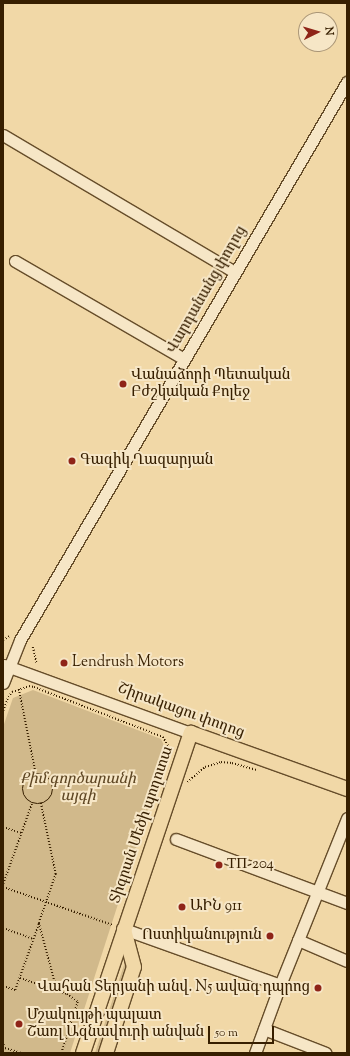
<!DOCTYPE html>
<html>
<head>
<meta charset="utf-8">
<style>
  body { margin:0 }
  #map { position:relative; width:350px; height:1056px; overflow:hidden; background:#f1d8a7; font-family:"Sorts Mill Goudy","Noto Serif Armenian",serif }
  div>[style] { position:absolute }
  .green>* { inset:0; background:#d1b98b }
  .path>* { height:1.5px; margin-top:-0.75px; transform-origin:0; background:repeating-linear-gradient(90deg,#371f00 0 1px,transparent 0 3px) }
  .path>.ring { margin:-0.75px; padding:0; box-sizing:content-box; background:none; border:1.5px solid #371f00; border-radius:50% }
  .roads { filter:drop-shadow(1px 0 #664d2a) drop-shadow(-1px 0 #664d2a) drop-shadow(0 1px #664d2a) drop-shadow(0 -1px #664d2a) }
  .minor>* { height:11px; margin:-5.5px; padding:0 5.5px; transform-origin:5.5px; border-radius:5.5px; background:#f6e6c6 }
  .major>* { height:14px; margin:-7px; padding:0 7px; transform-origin:7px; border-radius:7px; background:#f1d8a7 }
  .dots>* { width:11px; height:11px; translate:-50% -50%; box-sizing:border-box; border:2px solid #f6e6c6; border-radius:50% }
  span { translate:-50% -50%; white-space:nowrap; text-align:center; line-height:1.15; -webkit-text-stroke:4px #f6e6c6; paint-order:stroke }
  .street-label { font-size:15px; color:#371f00 }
  .poi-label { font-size:15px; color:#371f00 }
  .left { translate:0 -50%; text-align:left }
  .right { translate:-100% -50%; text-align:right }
  .park-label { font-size:15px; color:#5e4623; font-style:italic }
  .frame { position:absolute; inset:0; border:4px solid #371f00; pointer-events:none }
  .north { position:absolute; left:298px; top:12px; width:40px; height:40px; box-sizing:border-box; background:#f6e6c6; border:1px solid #aa9677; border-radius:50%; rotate:85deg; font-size:11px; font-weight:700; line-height:16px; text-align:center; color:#371f00 }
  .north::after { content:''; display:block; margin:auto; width:14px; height:18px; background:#8f2418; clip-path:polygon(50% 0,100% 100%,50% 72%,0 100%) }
  .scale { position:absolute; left:208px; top:1026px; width:66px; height:18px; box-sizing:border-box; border:2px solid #371f00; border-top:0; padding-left:5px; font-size:12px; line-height:14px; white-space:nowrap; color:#371f00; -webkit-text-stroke:3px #f6e6c6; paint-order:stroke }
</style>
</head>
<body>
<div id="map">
  <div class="green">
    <div style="clip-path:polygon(33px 690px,161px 739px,167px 752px,70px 1053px,3px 1053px,3px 727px,13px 698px)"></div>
    <div style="clip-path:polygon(125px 962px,128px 963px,100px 1053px,95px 1053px)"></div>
  </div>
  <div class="path">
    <div style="left:3px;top:640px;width:8px;rotate:-30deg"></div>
    <div style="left:33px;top:647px;width:17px;rotate:77deg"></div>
    <div style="left:19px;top:689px;width:87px;rotate:78.7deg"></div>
    <div style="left:3px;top:711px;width:15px;rotate:-70deg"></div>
    <div style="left:8px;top:697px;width:6px;rotate:-51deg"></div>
    <div style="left:12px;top:692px;width:18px;rotate:-19deg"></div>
    <div style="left:29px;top:686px;width:5px;rotate:11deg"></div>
    <div style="left:34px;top:687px;width:138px;rotate:21.2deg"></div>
    <div style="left:163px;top:737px;width:17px;rotate:59deg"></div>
    <div class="ring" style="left:23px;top:774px;width:28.5px;height:28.5px"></div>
    <div style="left:187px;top:782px;width:23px;rotate:-40deg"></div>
    <div style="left:205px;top:767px;width:17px;rotate:-17deg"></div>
    <div style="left:221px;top:762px;width:11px;rotate:5deg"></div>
    <div style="left:232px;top:763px;width:26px;rotate:16deg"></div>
    <div style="left:41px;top:803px;width:73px;rotate:78.1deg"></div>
    <div style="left:56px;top:874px;width:52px;rotate:109.1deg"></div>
    <div style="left:39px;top:923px;width:69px;rotate:75deg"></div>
    <div style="left:3px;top:827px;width:19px;rotate:18deg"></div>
    <div style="left:3px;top:884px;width:86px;rotate:-70.3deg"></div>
    <div style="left:3px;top:887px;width:116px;rotate:19.1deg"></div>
    <div style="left:3px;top:928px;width:32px;rotate:20deg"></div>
    <div style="left:20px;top:978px;width:50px;rotate:18.8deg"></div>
    <div style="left:67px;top:994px;width:14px;rotate:36deg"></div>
    <div style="left:78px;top:1002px;width:26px;rotate:108deg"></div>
    <div style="left:70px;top:1027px;width:9px;rotate:18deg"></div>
    <div style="left:3px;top:986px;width:13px;rotate:18deg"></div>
    <div style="left:15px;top:990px;width:71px;rotate:-70.3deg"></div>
    <div style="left:3px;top:1042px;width:6px;rotate:72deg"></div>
    <div style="left:5px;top:1048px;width:17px;rotate:17deg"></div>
    <div style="left:61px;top:1053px;width:28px;rotate:-71deg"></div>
  </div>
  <div class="roads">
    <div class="minor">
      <div style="left:3px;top:135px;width:269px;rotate:30.6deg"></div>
      <div style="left:15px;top:261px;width:195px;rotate:30.1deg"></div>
      <div style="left:4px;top:665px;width:199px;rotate:20deg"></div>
      <div style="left:3px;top:683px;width:46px;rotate:-68.4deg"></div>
      <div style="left:20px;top:640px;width:647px;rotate:-59.63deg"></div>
      <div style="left:176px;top:839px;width:183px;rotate:20.5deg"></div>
      <div style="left:124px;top:929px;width:166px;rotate:19.7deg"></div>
      <div style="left:298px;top:940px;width:53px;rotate:23.2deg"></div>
      <div style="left:264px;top:1029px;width:66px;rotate:21.2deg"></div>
      <div style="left:255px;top:1053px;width:72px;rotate:-69.8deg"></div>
      <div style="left:280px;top:985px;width:180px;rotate:-68.1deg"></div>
    </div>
    <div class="major">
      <div style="left:83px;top:1053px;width:338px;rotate:-71.4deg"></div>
      <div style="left:191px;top:733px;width:166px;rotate:19.7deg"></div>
      <div style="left:106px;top:1053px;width:90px;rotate:-72deg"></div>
      <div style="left:134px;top:967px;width:39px;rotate:-105deg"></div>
    </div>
  </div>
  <div class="dots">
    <div style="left:123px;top:384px;background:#8f2418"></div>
    <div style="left:72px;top:461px;background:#8f2418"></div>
    <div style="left:64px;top:663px;background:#8f2418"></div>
    <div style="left:219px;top:865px;background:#8f2418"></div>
    <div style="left:182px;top:907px;background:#8f2418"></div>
    <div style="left:270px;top:936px;background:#8f2418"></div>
    <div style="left:318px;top:988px;background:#8f2418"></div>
    <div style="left:19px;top:1024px;background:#8f2418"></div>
  </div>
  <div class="street-label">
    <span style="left:207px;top:290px;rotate:-60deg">Վարդանանց փողոց</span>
    <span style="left:181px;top:711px;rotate:20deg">Շիրակացու փողոց</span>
    <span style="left:142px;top:825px;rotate:-71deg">Տիգրան Մեծի պողոտա</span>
  </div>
  <div class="poi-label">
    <span class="left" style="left:131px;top:384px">Վանաձորի Պետական<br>Բժշկական Քոլեջ</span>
    <span class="left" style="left:80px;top:461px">Գագիկ Ղազարյան</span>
    <span class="left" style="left:72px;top:663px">Lendrush Motors</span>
    <span class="left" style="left:227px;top:865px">ТП-204</span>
    <span class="left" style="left:190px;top:907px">ԱԻՆ 911</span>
    <span class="right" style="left:262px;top:936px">Ոստիկանություն</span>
    <span class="right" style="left:310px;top:988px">Վահան Տերյանի անվ. N5 ավագ դպրոց</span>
    <span class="left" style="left:27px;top:1024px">Մշակույթի պալատ<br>Շառլ Ազնավուրի անվան</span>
  </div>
  <div class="park-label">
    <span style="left:78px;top:788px">Քիմ գործարանի<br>այգի</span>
  </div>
  <div class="frame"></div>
  <div class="north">N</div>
  <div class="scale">50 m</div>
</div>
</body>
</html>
